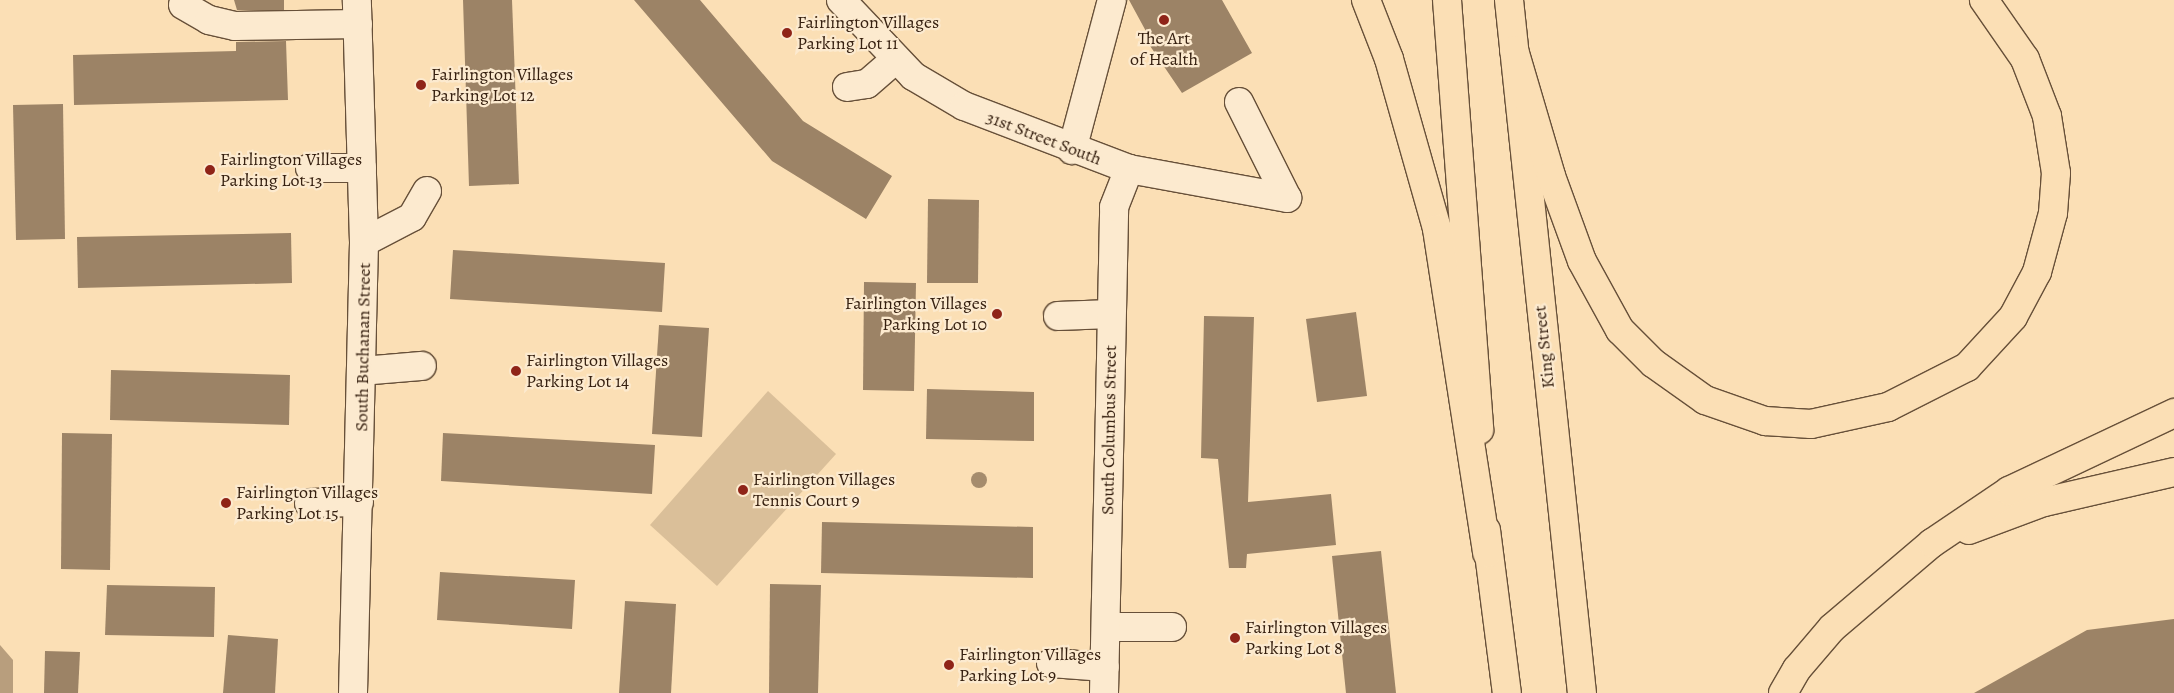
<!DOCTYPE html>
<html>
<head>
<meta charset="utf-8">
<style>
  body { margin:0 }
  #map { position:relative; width:2174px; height:693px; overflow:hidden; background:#fbdfb5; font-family:Alegreya,serif }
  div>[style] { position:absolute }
  .green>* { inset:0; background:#dabf99 }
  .water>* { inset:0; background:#b89e7d }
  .building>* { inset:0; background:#9c8366 }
  .roads { filter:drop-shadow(1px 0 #675039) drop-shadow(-1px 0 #675039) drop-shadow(0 1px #675039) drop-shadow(0 -1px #675039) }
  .minor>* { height:28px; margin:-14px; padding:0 14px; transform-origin:14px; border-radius:14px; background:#fceacf }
  .major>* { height:28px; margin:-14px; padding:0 14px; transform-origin:14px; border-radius:14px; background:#fbdfb5 }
  .highway>* { height:28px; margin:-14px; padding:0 14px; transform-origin:14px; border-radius:14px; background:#fbdfb5 }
  .trees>* { width:16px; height:16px; margin:-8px; border-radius:50%; background:#a58c6d }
  .dots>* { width:14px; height:14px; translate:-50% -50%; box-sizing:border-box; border:2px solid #fceacf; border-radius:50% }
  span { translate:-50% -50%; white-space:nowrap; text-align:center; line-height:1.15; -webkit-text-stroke:4.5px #fceacf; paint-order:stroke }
  .poi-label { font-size:18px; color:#362010 }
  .left { translate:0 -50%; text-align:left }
  .right { translate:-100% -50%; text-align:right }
  .street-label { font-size:18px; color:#362010 }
</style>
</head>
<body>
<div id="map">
  <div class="green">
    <div style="clip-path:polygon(768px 391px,836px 454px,717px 586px,650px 525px)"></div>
  </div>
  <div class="water">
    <div style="clip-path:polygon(0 645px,13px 660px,13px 693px,0 693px)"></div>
  </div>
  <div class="building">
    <div style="clip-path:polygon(234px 0,284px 0,284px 10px,237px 10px)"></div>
    <div style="clip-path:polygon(463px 0,512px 0,519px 184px,469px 186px)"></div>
    <div style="clip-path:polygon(634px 0,700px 0,803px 121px,892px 176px,866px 219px,772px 161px)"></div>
    <div style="clip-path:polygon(1129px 0,1222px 0,1252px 53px,1182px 93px,1144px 37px,1148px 35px)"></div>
    <div style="clip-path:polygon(286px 41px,288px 100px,74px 105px,73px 55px,236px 51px,236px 42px)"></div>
    <div style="clip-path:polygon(63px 104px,65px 239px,16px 240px,13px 105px)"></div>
    <div style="clip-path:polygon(928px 199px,979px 200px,978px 283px,927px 283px)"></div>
    <div style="clip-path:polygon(291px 233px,292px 283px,78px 288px,77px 237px)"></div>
    <div style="clip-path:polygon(453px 250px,665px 263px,662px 312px,450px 299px)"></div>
    <div style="clip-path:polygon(864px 282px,916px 283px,914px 391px,863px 390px)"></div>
    <div style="clip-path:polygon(1356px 312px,1367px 396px,1317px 402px,1306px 319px)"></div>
    <div style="clip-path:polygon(1204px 316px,1254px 317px,1248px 502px,1331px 494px,1336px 545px,1247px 554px,1246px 568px,1229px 568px,1218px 459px,1201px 458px)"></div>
    <div style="clip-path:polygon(659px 325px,709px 328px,702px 437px,652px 434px)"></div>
    <div style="clip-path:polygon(111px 370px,290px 375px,289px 425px,110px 420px)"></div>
    <div style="clip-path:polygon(927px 389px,1034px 392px,1034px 441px,926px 439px)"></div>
    <div style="clip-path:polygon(62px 433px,112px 434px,110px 570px,61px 569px)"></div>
    <div style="clip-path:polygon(443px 433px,655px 445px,652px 494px,441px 481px)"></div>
    <div style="clip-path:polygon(822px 522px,1033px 527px,1033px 578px,821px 573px)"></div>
    <div style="clip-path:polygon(1381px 551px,1396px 693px,1346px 693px,1332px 556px)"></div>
    <div style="clip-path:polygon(440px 572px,575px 580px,572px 629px,437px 620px)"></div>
    <div style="clip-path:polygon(770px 584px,821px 585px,818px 693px,769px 693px)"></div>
    <div style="clip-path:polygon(107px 585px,215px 587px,214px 637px,105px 635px)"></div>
    <div style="clip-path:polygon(625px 601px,676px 604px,671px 693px,619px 693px)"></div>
    <div style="clip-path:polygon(2174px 619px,2174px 693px,1974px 693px,2087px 630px)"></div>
    <div style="clip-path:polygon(228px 635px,278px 639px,275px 693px,223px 693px)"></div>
    <div style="clip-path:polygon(45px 651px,80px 652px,78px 693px,44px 693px)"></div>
  </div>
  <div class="roads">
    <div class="minor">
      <div style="left:841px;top:0;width:105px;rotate:46.5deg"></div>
      <div style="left:913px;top:76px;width:59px;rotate:30.5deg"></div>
      <div style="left:964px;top:106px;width:177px;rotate:20.9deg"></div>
      <div style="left:1129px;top:169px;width:161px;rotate:10.4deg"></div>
      <div style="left:183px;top:5px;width:30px;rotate:30deg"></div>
      <div style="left:209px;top:20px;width:27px;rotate:13deg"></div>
      <div style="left:235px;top:26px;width:123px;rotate:-0.9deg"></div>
      <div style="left:847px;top:87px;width:20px;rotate:-9deg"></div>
      <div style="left:867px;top:84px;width:37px;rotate:-41deg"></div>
      <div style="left:1239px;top:102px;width:107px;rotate:63.4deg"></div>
      <div style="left:1072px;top:150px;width:155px;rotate:-75.1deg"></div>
      <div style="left:310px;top:168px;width:52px"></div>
      <div style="left:364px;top:242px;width:54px;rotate:-27.5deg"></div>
      <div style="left:412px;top:217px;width:30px;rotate:-60deg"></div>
      <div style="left:1058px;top:316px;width:53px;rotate:-2.2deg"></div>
      <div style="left:362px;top:371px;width:60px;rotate:-4.8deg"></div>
      <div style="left:309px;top:503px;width:50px;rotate:-1.1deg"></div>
      <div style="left:1107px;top:627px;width:65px"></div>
      <div style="left:1051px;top:663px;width:54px;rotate:4.2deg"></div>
      <div style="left:353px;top:693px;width:451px;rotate:-88.6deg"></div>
      <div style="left:364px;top:242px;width:242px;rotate:-91.7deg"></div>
      <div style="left:1104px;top:693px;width:486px;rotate:-88.8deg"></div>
      <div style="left:1114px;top:207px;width:41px;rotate:-68.5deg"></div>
    </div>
    <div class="major">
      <div style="left:1447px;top:0;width:431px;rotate:85.7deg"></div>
      <div style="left:1509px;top:0;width:697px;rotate:83.99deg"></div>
      <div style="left:1486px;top:530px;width:164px;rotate:82.7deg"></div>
    </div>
    <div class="highway">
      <div style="left:1366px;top:0;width:63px;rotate:68.7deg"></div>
      <div style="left:1389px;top:59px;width:177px;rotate:74.2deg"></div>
      <div style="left:1437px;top:229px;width:328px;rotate:81.2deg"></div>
      <div style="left:1514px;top:50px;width:131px;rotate:73.6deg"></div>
      <div style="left:1551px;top:176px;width:90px;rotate:70deg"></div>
      <div style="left:1582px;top:261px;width:79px;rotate:61.2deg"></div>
      <div style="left:1620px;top:330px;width:47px;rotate:45deg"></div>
      <div style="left:1653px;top:363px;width:64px;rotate:35.4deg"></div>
      <div style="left:1705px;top:400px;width:64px;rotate:19.3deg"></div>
      <div style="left:1765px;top:421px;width:46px;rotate:3.7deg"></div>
      <div style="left:1811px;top:424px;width:79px;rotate:-12.4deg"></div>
      <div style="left:1888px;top:407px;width:89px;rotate:-26.9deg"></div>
      <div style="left:1967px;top:367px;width:68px;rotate:-47.4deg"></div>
      <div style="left:2013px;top:317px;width:51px;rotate:-61.9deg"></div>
      <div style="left:2037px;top:272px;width:61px;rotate:-74.8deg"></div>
      <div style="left:2053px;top:213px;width:40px;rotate:-85.7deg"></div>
      <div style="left:2056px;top:173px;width:58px;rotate:-99deg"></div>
      <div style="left:2047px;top:116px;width:61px;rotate:-111.1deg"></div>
      <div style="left:2025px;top:59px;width:72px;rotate:-124.8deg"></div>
      <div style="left:1969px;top:530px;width:80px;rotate:-20.5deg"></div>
      <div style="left:2044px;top:502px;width:133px;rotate:-13deg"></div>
      <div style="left:1783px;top:693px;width:28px;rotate:-60deg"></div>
      <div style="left:1797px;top:669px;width:54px;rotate:-49.5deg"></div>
      <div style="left:1832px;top:628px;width:131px;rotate:-40.4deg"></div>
      <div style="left:1932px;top:543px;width:93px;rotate:-34deg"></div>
      <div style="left:2009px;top:491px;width:183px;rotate:-25.3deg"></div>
    </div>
  </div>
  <div class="trees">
    <div style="left:979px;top:480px"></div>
  </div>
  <div class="dots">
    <div style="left:1164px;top:20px;background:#8f2418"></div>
    <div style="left:787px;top:33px;background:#8f2418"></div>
    <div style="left:421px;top:85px;background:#8f2418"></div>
    <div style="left:210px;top:170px;background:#8f2418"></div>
    <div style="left:997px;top:314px;background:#8f2418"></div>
    <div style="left:516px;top:371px;background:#8f2418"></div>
    <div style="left:743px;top:490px;background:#8f2418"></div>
    <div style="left:226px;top:503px;background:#8f2418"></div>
    <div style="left:1235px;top:638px;background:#8f2418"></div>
    <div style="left:949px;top:665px;background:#8f2418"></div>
  </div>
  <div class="poi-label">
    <span class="left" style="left:797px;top:33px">Fairlington Villages<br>Parking Lot 11</span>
    <span style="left:1164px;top:49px">The Art<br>of Health</span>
    <span class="left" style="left:431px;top:85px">Fairlington Villages<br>Parking Lot 12</span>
    <span class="left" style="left:220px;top:170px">Fairlington Villages<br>Parking Lot 13</span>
    <span class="right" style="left:987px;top:314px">Fairlington Villages<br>Parking Lot 10</span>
    <span class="left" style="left:526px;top:371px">Fairlington Villages<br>Parking Lot 14</span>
    <span class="left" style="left:753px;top:490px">Fairlington Villages<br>Tennis Court 9</span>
    <span class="left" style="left:236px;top:503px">Fairlington Villages<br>Parking Lot 15</span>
    <span class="left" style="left:1245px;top:638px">Fairlington Villages<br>Parking Lot 8</span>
    <span class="left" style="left:959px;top:665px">Fairlington Villages<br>Parking Lot 9</span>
  </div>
  <div class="street-label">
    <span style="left:1044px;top:138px;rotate:21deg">31st Street South</span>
    <span style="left:363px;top:347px;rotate:-89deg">South Buchanan Street</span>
    <span style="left:1544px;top:347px;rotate:-96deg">King Street</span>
    <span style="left:1109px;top:430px;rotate:-89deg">South Columbus Street</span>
  </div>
</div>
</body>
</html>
